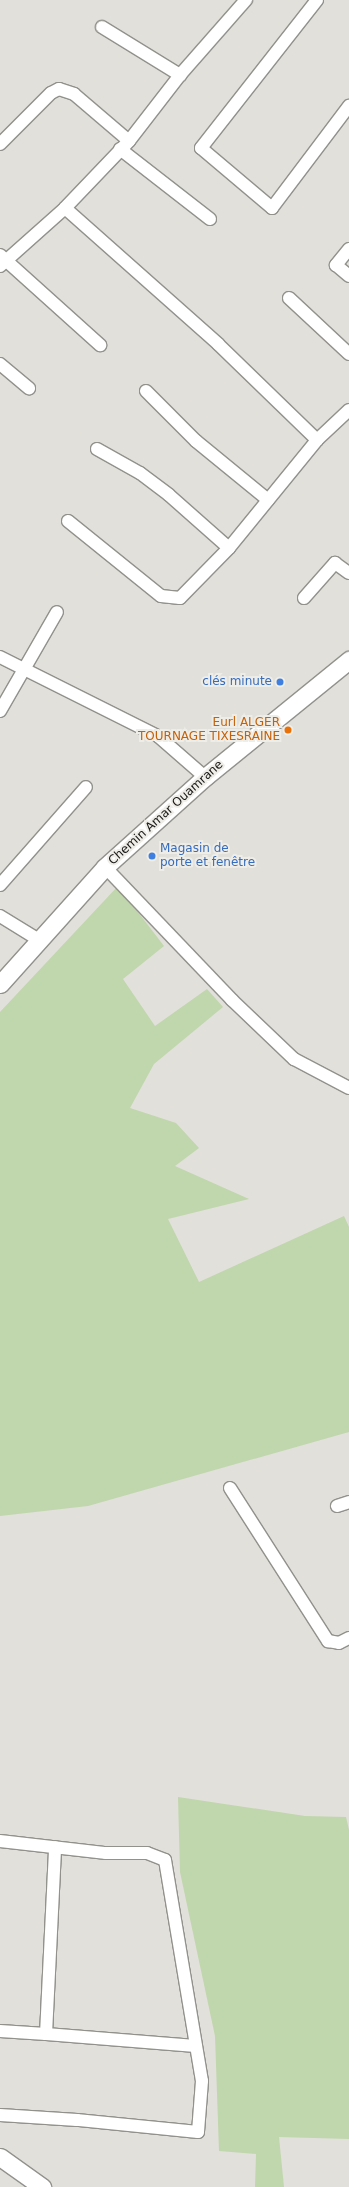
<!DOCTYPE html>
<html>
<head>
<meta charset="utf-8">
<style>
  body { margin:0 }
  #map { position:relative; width:349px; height:2187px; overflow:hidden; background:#e1e0db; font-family:"DejaVu Sans",sans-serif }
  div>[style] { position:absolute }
  .green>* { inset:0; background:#c0d6ac }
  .roads { filter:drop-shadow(1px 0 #92918c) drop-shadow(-1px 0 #92918c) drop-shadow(0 1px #92918c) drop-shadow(0 -1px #92918c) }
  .street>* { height:12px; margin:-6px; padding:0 6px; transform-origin:6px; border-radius:6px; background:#fff }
  .secondary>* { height:17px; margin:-8.5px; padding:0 8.5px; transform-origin:8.5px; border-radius:8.5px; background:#fff }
  .dots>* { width:11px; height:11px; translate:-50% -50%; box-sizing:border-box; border:2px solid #efede8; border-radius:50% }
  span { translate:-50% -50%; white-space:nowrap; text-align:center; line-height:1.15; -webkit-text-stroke:4px #efede8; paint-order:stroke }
  .shop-label { font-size:12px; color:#366cbe }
  .right { translate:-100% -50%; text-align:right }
  .left { translate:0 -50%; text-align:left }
  .food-label { font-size:12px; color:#c56008 }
  .street-label { font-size:12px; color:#181715 }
</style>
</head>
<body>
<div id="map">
  <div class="green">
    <div style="clip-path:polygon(118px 886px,164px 946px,123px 979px,155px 1026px,207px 989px,223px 1007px,154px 1064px,130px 1108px,176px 1123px,199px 1148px,175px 1166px,249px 1199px,168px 1219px,199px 1282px,344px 1216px,349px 1227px,349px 1432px,88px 1506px,0 1516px,0 1012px)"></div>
    <div style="clip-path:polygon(178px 1797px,305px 1816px,346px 1817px,349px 1830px,349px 2139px,279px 2137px,284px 2187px,255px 2187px,256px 2154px,219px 2151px,215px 2036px,180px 1872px)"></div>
  </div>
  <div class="roads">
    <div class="street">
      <div style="left:317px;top:0;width:188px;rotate:128.1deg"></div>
      <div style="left:201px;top:148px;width:93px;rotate:40.2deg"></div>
      <div style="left:272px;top:208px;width:128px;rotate:-53deg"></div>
      <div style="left:102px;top:27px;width:92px;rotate:31.6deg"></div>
      <div style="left:0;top:144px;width:72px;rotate:-45deg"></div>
      <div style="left:51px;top:93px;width:9px;rotate:-27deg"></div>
      <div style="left:59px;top:89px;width:16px;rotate:18deg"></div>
      <div style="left:74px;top:94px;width:72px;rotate:40.5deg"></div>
      <div style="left:120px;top:149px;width:114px;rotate:37.9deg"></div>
      <div style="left:65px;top:208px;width:205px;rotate:41.6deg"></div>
      <div style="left:218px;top:344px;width:138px;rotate:44.1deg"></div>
      <div style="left:349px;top:249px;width:21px;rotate:129deg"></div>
      <div style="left:336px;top:265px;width:17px;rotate:40deg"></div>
      <div style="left:0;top:255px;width:135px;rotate:42deg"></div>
      <div style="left:0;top:266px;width:87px;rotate:-41.7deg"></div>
      <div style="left:65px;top:208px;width:93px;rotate:-46.3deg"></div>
      <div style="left:129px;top:141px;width:83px;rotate:-52.3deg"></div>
      <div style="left:180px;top:75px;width:100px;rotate:-48.7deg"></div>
      <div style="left:289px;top:298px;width:82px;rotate:43deg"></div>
      <div style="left:0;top:364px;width:38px;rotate:40deg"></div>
      <div style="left:146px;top:391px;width:71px;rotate:45deg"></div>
      <div style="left:196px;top:441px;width:93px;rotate:39.3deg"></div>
      <div style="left:97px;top:449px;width:49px;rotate:29.2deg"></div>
      <div style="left:140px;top:473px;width:36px;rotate:37deg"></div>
      <div style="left:169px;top:495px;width:80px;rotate:41.5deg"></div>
      <div style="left:68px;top:521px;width:119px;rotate:38.9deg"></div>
      <div style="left:161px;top:596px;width:19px;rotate:6deg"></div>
      <div style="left:180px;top:598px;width:70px;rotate:-45.6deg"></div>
      <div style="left:229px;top:548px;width:139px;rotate:-50.8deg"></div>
      <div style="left:317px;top:440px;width:44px;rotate:-43.2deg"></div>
      <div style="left:304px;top:598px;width:47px;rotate:-48.5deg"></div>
      <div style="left:335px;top:563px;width:17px;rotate:36deg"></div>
      <div style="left:0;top:657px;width:177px;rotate:26.6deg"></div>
      <div style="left:158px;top:736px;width:62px;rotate:41.1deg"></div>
      <div style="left:0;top:711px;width:114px;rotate:-60.1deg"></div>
      <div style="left:105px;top:867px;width:184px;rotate:46.3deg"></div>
      <div style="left:232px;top:1000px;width:86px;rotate:43.6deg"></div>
      <div style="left:294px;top:1059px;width:62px;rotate:27.8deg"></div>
      <div style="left:0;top:885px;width:130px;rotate:-48.7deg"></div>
      <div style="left:0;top:916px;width:46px;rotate:31.6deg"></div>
      <div style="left:230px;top:1488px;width:182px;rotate:57.4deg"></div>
      <div style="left:328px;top:1641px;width:11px;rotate:10deg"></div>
      <div style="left:339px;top:1643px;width:11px;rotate:-27deg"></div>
      <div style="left:337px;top:1506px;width:13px;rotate:-18deg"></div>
      <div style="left:0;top:1841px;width:107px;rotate:6.5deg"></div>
      <div style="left:106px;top:1853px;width:41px"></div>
      <div style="left:147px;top:1853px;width:19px;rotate:21deg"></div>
      <div style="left:165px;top:1860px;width:224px;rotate:80.5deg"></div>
      <div style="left:202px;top:2081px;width:51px;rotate:94.5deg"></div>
      <div style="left:198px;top:2132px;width:122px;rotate:-174.3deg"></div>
      <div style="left:77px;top:2120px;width:77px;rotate:-176.3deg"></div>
      <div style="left:0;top:2031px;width:46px;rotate:3.7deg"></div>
      <div style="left:46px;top:2034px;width:187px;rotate:-87.2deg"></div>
      <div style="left:46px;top:2034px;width:150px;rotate:4.6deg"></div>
    </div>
    <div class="secondary">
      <div style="left:0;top:984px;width:157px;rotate:-48.1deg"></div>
      <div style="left:105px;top:867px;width:135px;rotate:-42deg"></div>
      <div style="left:205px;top:777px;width:186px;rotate:-39.1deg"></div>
      <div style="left:0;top:2157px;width:52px;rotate:35.5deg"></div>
    </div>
  </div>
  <div class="dots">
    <div style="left:280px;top:682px;background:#3f7fe0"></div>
    <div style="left:288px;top:730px;background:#e8710a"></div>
    <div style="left:152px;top:856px;background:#3f7fe0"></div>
  </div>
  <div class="shop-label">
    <span class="right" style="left:272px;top:682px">clés minute</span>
    <span class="left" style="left:160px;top:856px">Magasin de<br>porte et fenêtre</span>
  </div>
  <div class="food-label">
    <span class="right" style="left:280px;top:730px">Eurl ALGER<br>TOURNAGE TIXESRAINE</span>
  </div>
  <div class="street-label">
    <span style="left:166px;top:813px;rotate:-42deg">Chemin Amar Ouamrane</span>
  </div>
</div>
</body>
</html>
